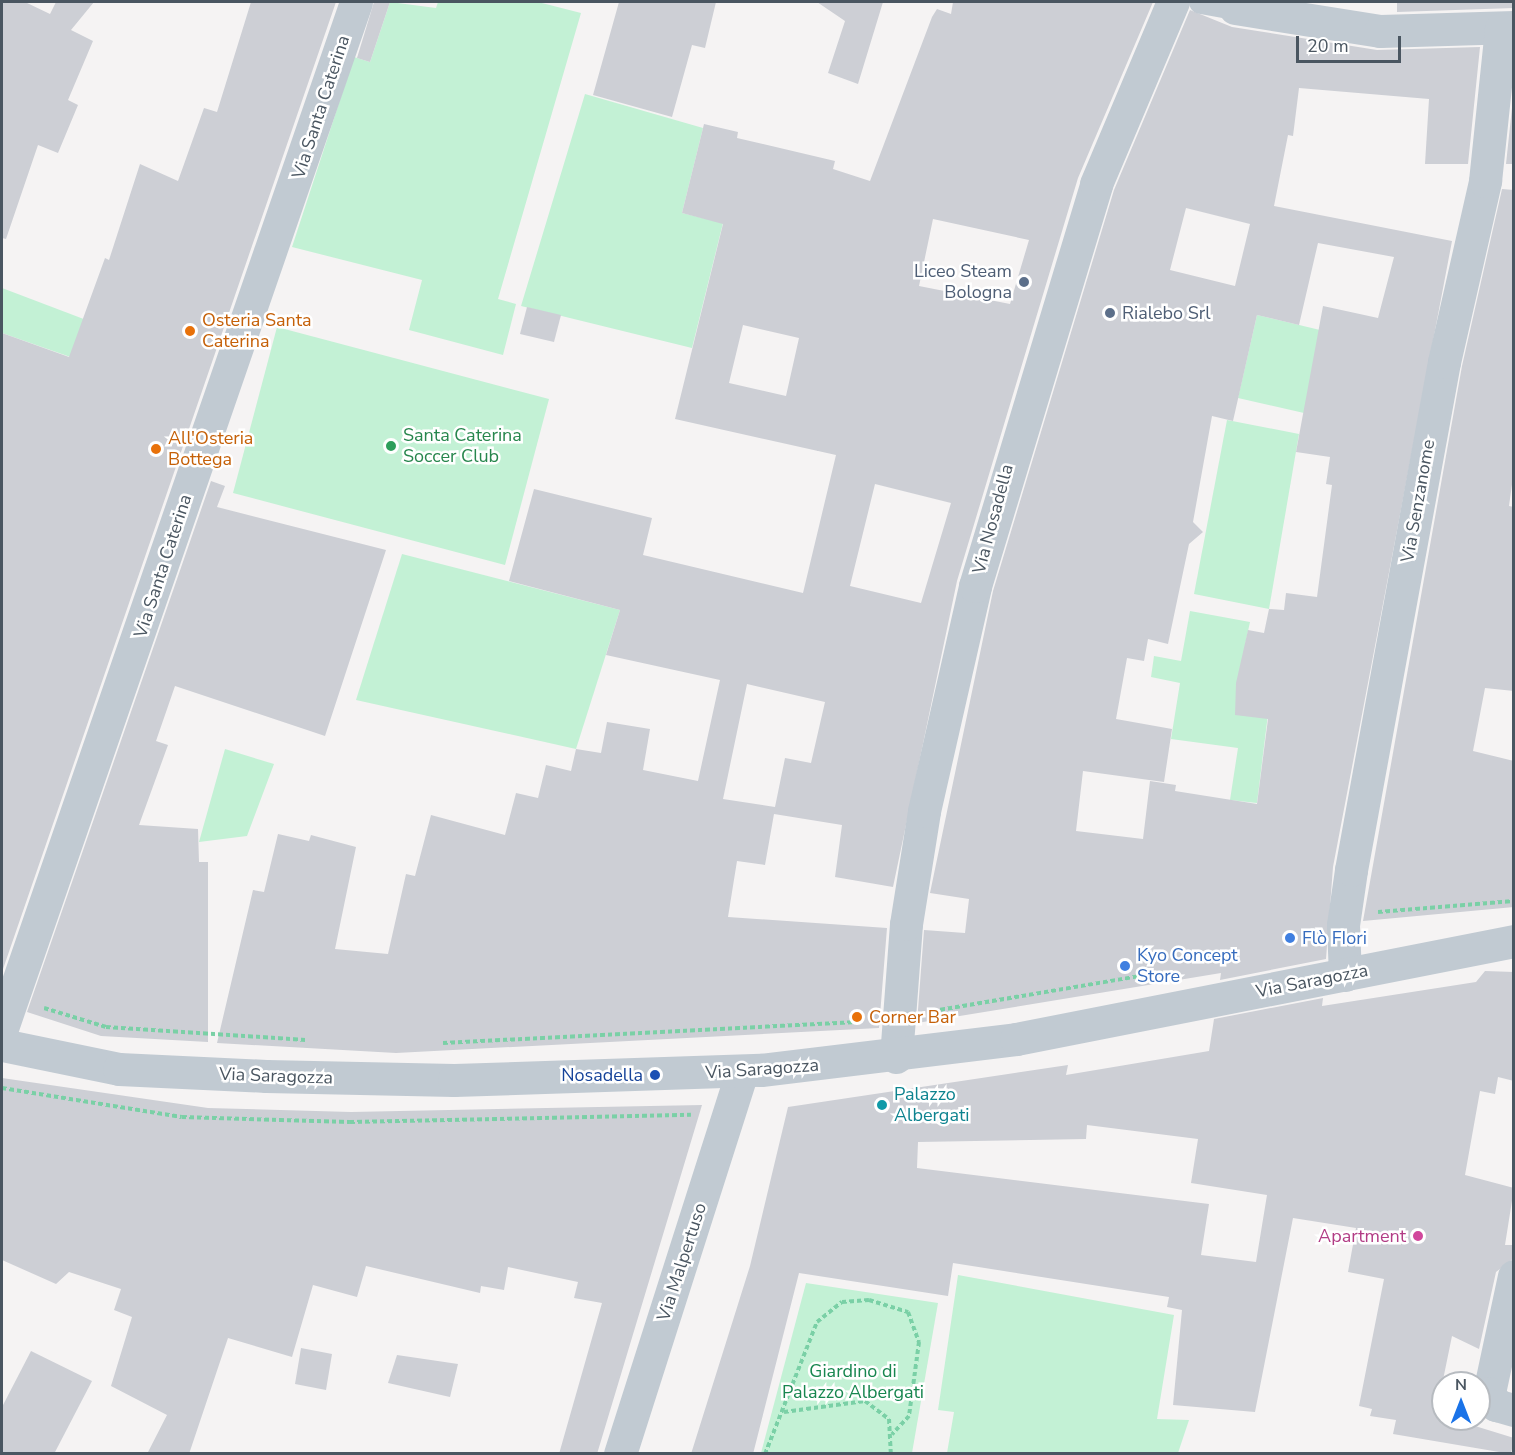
<!DOCTYPE html>
<html>
<head>
<meta charset="utf-8">
<style>
  body { margin:0 }
  #map { position:relative; width:1515px; height:1455px; overflow:hidden; background:#f5f3f3; font-family:"Nunito Sans",sans-serif }
  div>[style] { position:absolute }
  .green>* { inset:0; background:#c3f1d5 }
  .building>* { inset:0; background:#cdcfd5 }
  .path>* { height:4px; margin-top:-2px; transform-origin:0; background:repeating-linear-gradient(90deg,#7ad0a6 0 4.5px,transparent 0 7.5px) }
  .pedestrian>* { height:24px; margin:-12px; padding:0 12px; transform-origin:12px; border-radius:12px; background:#c1cad2 }
  .minor>* { height:33px; margin:-16.5px; padding:0 16.5px; transform-origin:16.5px; border-radius:16.5px; background:#c1cad2 }
  .tertiary>* { height:33px; margin:-16.5px; padding:0 16.5px; transform-origin:16.5px; border-radius:16.5px; background:#c1cad2 }
  .dots>* { width:16px; height:16px; translate:-50% -50%; box-sizing:border-box; border:3px solid #fff; border-radius:50% }
  span { translate:-50% -50%; white-space:nowrap; text-align:center; line-height:1.15; -webkit-text-stroke:5px #fff; paint-order:stroke }
  .street-label { font-size:18px; color:#4a5661 }
  .service-label { font-size:18px; color:#4e5e75 }
  .right { translate:-100% -50%; text-align:right }
  .left { translate:0 -50%; text-align:left }
  .food-label { font-size:18px; color:#c56008 }
  .leisure-label { font-size:18px; color:#27864d }
  .shop-label { font-size:18px; color:#366cbe }
  .transit-label { font-size:18px; color:#164399 }
  .culture-label { font-size:18px; color:#0d838f }
  .hotel-label { font-size:18px; color:#b23c85 }
  .park-label { font-size:18px; color:#17864f }
  .frame { position:absolute; inset:0; border:3px solid #4a5661; pointer-events:none }
  .north { position:absolute; left:1431px; top:1371px; width:60px; height:60px; box-sizing:border-box; background:#fff; border:2px solid #b7bbc0; border-radius:50%; rotate:0deg; font-size:16px; font-weight:700; line-height:24px; text-align:center; color:#4a5661 }
  .north::after { content:''; display:block; margin:auto; width:21px; height:27px; background:#1a73e8; clip-path:polygon(50% 0,100% 100%,50% 72%,0 100%) }
  .scale { position:absolute; left:1296px; top:36px; width:105px; height:27px; box-sizing:border-box; border:3px solid #4a5661; border-top:0; padding-left:8px; font-size:18px; line-height:21px; white-space:nowrap; color:#4a5661; -webkit-text-stroke:4px #fff; paint-order:stroke }
</style>
</head>
<body>
<div id="map">
  <div class="green">
    <div style="clip-path:polygon(390px 2px,436px 8px,438px 2px,538px 2px,581px 13px,498px 299px,516px 304px,503px 355px,409px 330px,422px 280px,292px 247px,354px 57px,370px 62px)"></div>
    <div style="clip-path:polygon(585px 94px,703px 128px,682px 213px,723px 223px,692px 348px,521px 306px)"></div>
    <div style="clip-path:polygon(2px 288px,110px 329px,96px 366px,2px 333px)"></div>
    <div style="clip-path:polygon(1257px 315px,1320px 330px,1304px 413px,1238px 398px)"></div>
    <div style="clip-path:polygon(277px 327px,549px 399px,505px 565px,233px 493px)"></div>
    <div style="clip-path:polygon(1227px 420px,1299px 434px,1269px 609px,1194px 594px)"></div>
    <div style="clip-path:polygon(402px 554px,620px 610px,576px 749px,356px 700px)"></div>
    <div style="clip-path:polygon(1190px 611px,1250px 622px,1245px 645px,1269px 706px,1257px 803px,1230px 800px,1238px 748px,1171px 739px,1180px 683px,1151px 677px,1154px 656px,1181px 661px)"></div>
    <div style="clip-path:polygon(225px 749px,274px 764px,247px 836px,199px 842px)"></div>
    <div style="clip-path:polygon(958px 1275px,1174px 1315px,1157px 1419px,1189px 1420px,1178px 1453px,947px 1453px,954px 1412px,938px 1410px)"></div>
    <div style="clip-path:polygon(806px 1283px,938px 1303px,912px 1453px,761px 1453px)"></div>
  </div>
  <div class="building">
    <div style="clip-path:polygon(2px 2px,25px 2px,50px 14px,56px 2px,94px 2px,71px 30px,93px 41px,68px 100px,78px 105px,58px 153px,38px 145px,6px 239px,2px 238px)"></div>
    <div style="clip-path:polygon(251px 2px,336px 2px,2px 972px,2px 333px,69px 357px,105px 258px,109px 260px,140px 164px,178px 181px,204px 108px,217px 112px)"></div>
    <div style="clip-path:polygon(374px 2px,390px 2px,370px 62px,357px 58px)"></div>
    <div style="clip-path:polygon(619px 2px,716px 2px,705px 48px,692px 45px,672px 117px,593px 95px)"></div>
    <div style="clip-path:polygon(817px 2px,883px 2px,858px 84px,828px 73px,845px 21px)"></div>
    <div style="clip-path:polygon(evenodd,953px 2px,1153px 2px,1078px 178px,957px 581px,893px 887px,835px 877px,842px 825px,774px 814px,765px 865px,737px 861px,728px 917px,887px 928px,879px 1028px,396px 1053px,217px 1043px,253px 890px,264px 892px,278px 834px,309px 841px,311px 835px,356px 847px,335px 949px,388px 954px,406px 874px,415px 876px,431px 815px,505px 835px,516px 793px,538px 798px,546px 765px,571px 771px,576px 749px,601px 753px,607px 722px,650px 729px,643px 770px,698px 781px,720px 680px,606px 655px,620px 610px,509px 581px,534px 489px,652px 518px,643px 555px,803px 593px,836px 455px,675px 419px,723px 224px,682px 213px,704px 124px,738px 132px,737px 138px,835px 161px,833px 169px,870px 181px,932px 17px,937px 9px,951px 14px,953px 2px,933px 219px,1029px 240px,1010px 304px,919px 286px,933px 219px,953px 2px,743px 325px,799px 338px,786px 396px,729px 383px,743px 325px,953px 2px,875px 484px,951px 503px,921px 603px,850px 586px,875px 484px,953px 2px,747px 684px,825px 702px,811px 763px,785px 758px,775px 807px,723px 799px,747px 684px)"></div>
    <div style="clip-path:polygon(1397px 2px,1514px 2px,1514px 8px,1397px 12px)"></div>
    <div style="clip-path:polygon(evenodd,1190px 10px,1232px 27px,1377px 50px,1480px 47px,1468px 164px,1425px 164px,1429px 99px,1299px 88px,1293px 136px,1288px 135px,1274px 206px,1452px 241px,1333px 867px,1326px 959px,1220px 980px,1221px 973px,917px 1023px,924px 930px,965px 933px,969px 899px,930px 893px,993px 591px,1114px 190px,1190px 10px,1186px 208px,1250px 224px,1235px 286px,1170px 270px,1186px 208px,1190px 10px,1318px 243px,1394px 257px,1378px 318px,1323px 306px,1296px 452px,1330px 457px,1326px 484px,1332px 485px,1317px 597px,1286px 593px,1284px 610px,1269px 609px,1264px 633px,1248px 630px,1236px 683px,1235px 715px,1268px 719px,1257px 804px,1175px 791px,1176px 785px,1150px 781px,1143px 839px,1076px 831px,1083px 771px,1164px 782px,1172px 729px,1116px 719px,1127px 658px,1144px 661px,1148px 639px,1168px 644px,1189px 544px,1203px 532px,1193px 522px,1212px 416px,1233px 421px,1257px 315px,1299px 325px,1318px 243px)"></div>
    <div style="clip-path:polygon(1514px 89px,1514px 164px,1506px 164px)"></div>
    <div style="clip-path:polygon(1502px 189px,1514px 190px,1514px 470px,1509px 506px,1514px 507px,1514px 691px,1485px 688px,1473px 751px,1514px 761px,1514px 907px,1363px 921px,1462px 366px)"></div>
    <div style="clip-path:polygon(527px 307px,561px 315px,554px 342px,520px 334px)"></div>
    <div style="clip-path:polygon(211px 481px,225px 486px,217px 507px,386px 550px,325px 736px,175px 686px,156px 741px,168px 745px,139px 825px,198px 829px,199px 862px,208px 862px,208px 1042px,101px 1036px,27px 1012px)"></div>
    <div style="clip-path:polygon(evenodd,1485px 971px,1514px 972px,1514px 1081px,1498px 1077px,1495px 1094px,1480px 1091px,1465px 1175px,1514px 1188px,1505px 1245px,1514px 1245px,1514px 1258px,1496px 1272px,1479px 1349px,1452px 1336px,1436px 1414px,1514px 1438px,1511px 1454px,1393px 1434px,1396px 1420px,1370px 1416px,1372px 1409px,1359px 1406px,1384px 1279px,1348px 1272px,1356px 1228px,1293px 1218px,1255px 1412px,1173px 1405px,1182px 1310px,1167px 1307px,1169px 1297px,953px 1263px,948px 1296px,799px 1273px,753px 1454px,691px 1454px,750px 1266px,788px 1107px,1068px 1065px,1066px 1075px,1209px 1051px,1214px 1019px,1323px 998px,1322px 1006px,1476px 982px,1485px 971px,1087px 1125px,1198px 1139px,1191px 1183px,1267px 1195px,1256px 1262px,1201px 1255px,1209px 1204px,917px 1168px,918px 1142px,1086px 1139px,1087px 1125px)"></div>
    <div style="clip-path:polygon(2px 1078px,208px 1108px,351px 1112px,702px 1105px,597px 1454px,559px 1454px,602px 1303px,574px 1298px,578px 1282px,508px 1267px,504px 1290px,481px 1286px,480px 1293px,366px 1266px,357px 1297px,313px 1285px,292px 1357px,228px 1338px,189px 1454px,147px 1454px,167px 1415px,111px 1386px,132px 1317px,114px 1310px,121px 1289px,69px 1272px,56px 1284px,2px 1260px)"></div>
    <div style="clip-path:polygon(301px 1348px,332px 1354px,326px 1390px,295px 1384px)"></div>
    <div style="clip-path:polygon(31px 1351px,92px 1381px,54px 1454px,2px 1454px,2px 1407px)"></div>
    <div style="clip-path:polygon(397px 1355px,458px 1364px,450px 1397px,388px 1383px)"></div>
  </div>
  <div class="path">
    <div style="left:1378px;top:912px;width:136px;rotate:-4.6deg"></div>
    <div style="left:44px;top:1008px;width:65px;rotate:17deg"></div>
    <div style="left:106px;top:1027px;width:200px;rotate:3.7deg"></div>
    <div style="left:933px;top:1011px;width:221px;rotate:-9.6deg"></div>
    <div style="left:443px;top:1043px;width:410px;rotate:-2.9deg"></div>
    <div style="left:2px;top:1088px;width:182px;rotate:9.2deg"></div>
    <div style="left:182px;top:1117px;width:168px;rotate:1.7deg"></div>
    <div style="left:350px;top:1122px;width:341px;rotate:-1.2deg"></div>
    <div style="left:784px;top:1412px;width:82px;rotate:-7.7deg"></div>
    <div style="left:865px;top:1401px;width:30px;rotate:37deg"></div>
    <div style="left:889px;top:1419px;width:35px;rotate:87deg"></div>
    <div style="left:765px;top:1454px;width:142px;rotate:-68.5deg"></div>
    <div style="left:817px;top:1322px;width:32px;rotate:-39deg"></div>
    <div style="left:842px;top:1302px;width:27px;rotate:-4deg"></div>
    <div style="left:869px;top:1300px;width:41px;rotate:17.1deg"></div>
    <div style="left:908px;top:1312px;width:32px;rotate:70deg"></div>
    <div style="left:919px;top:1342px;width:75px;rotate:97.7deg"></div>
    <div style="left:909px;top:1416px;width:25px;rotate:133deg"></div>
  </div>
  <div class="pedestrian">
    <div style="left:1201px;top:2px;width:35px;rotate:10deg"></div>
  </div>
  <div class="minor">
    <div style="left:1235px;top:8px;width:147px;rotate:9deg"></div>
    <div style="left:1380px;top:31px;width:134px;rotate:-1.7deg"></div>
    <div style="left:1345px;top:975px;width:50px;rotate:-92.3deg"></div>
    <div style="left:1343px;top:925px;width:56px;rotate:-81.7deg"></div>
    <div style="left:1351px;top:870px;width:516px;rotate:-79.63deg"></div>
    <div style="left:1444px;top:362px;width:186px;rotate:-77.2deg"></div>
    <div style="left:1485px;top:181px;width:153px;rotate:-84deg"></div>
    <div style="left:2px;top:1028px;width:1085px;rotate:-70.96deg"></div>
    <div style="left:896px;top:1057px;width:133px;rotate:-85.7deg"></div>
    <div style="left:906px;top:924px;width:114px;rotate:-80.9deg"></div>
    <div style="left:924px;top:811px;width:231px;rotate:-77.2deg"></div>
    <div style="left:975px;top:586px;width:420px;rotate:-73.2deg"></div>
    <div style="left:1096px;top:184px;width:198px;rotate:-67.1deg"></div>
    <div style="left:1514px;top:1276px;width:120px;rotate:102.1deg"></div>
    <div style="left:1489px;top:1393px;width:14px;rotate:60deg"></div>
    <div style="left:1496px;top:1405px;width:19px;rotate:16deg"></div>
    <div style="left:620px;top:1454px;width:402px;rotate:-72.3deg"></div>
  </div>
  <div class="tertiary">
    <div style="left:2px;top:1045px;width:119px;rotate:11.6deg"></div>
    <div style="left:119px;top:1069px;width:147px;rotate:2.7deg"></div>
    <div style="left:266px;top:1076px;width:188px;rotate:1.2deg"></div>
    <div style="left:454px;top:1080px;width:307px;rotate:-1.9deg"></div>
    <div style="left:761px;top:1070px;width:257px;rotate:-6.9deg"></div>
    <div style="left:1016px;top:1039px;width:508px;rotate:-11.13deg"></div>
  </div>
  <div class="dots">
    <div style="left:1024px;top:282px;background:#5c6f8a"></div>
    <div style="left:1110px;top:313px;background:#5c6f8a"></div>
    <div style="left:190px;top:331px;background:#e8710a"></div>
    <div style="left:391px;top:446px;background:#2e9e5b"></div>
    <div style="left:156px;top:449px;background:#e8710a"></div>
    <div style="left:1290px;top:938px;background:#3f7fe0"></div>
    <div style="left:1125px;top:966px;background:#3f7fe0"></div>
    <div style="left:857px;top:1017px;background:#e8710a"></div>
    <div style="left:655px;top:1075px;background:#1a4fb4"></div>
    <div style="left:882px;top:1105px;background:#0f9aa8"></div>
    <div style="left:1418px;top:1236px;background:#d1479c"></div>
  </div>
  <div class="street-label">
    <span style="left:321px;top:107px;rotate:-72deg">Via Santa Caterina</span>
    <span style="left:1418px;top:501px;rotate:-80deg">Via Senzanome</span>
    <span style="left:993px;top:519px;rotate:-75deg">Via Nosadella</span>
    <span style="left:163px;top:566px;rotate:-72deg">Via Santa Caterina</span>
    <span style="left:1312px;top:981px;rotate:-11deg">Via Saragozza</span>
    <span style="left:762px;top:1069px;rotate:-4deg">Via Saragozza</span>
    <span style="left:276px;top:1076px;rotate:2deg">Via Saragozza</span>
    <span style="left:682px;top:1262px;rotate:-72deg">Via Malpertuso</span>
  </div>
  <div class="service-label">
    <span class="right" style="left:1012px;top:282px">Liceo Steam<br>Bologna</span>
    <span class="left" style="left:1122px;top:313px">Rialebo Srl</span>
  </div>
  <div class="food-label">
    <span class="left" style="left:202px;top:331px">Osteria Santa<br>Caterina</span>
    <span class="left" style="left:168px;top:449px">All'Osteria<br>Bottega</span>
    <span class="left" style="left:869px;top:1017px">Corner Bar</span>
  </div>
  <div class="leisure-label">
    <span class="left" style="left:403px;top:446px">Santa Caterina<br>Soccer Club</span>
  </div>
  <div class="shop-label">
    <span class="left" style="left:1302px;top:938px">Flò FIori</span>
    <span class="left" style="left:1137px;top:966px">Kyo Concept<br>Store</span>
  </div>
  <div class="transit-label">
    <span class="right" style="left:643px;top:1075px">Nosadella</span>
  </div>
  <div class="culture-label">
    <span class="left" style="left:894px;top:1105px">Palazzo<br>Albergati</span>
  </div>
  <div class="hotel-label">
    <span class="right" style="left:1406px;top:1236px">Apartment</span>
  </div>
  <div class="park-label">
    <span style="left:853px;top:1382px">Giardino di<br>Palazzo Albergati</span>
  </div>
  <div class="frame"></div>
  <div class="north">N</div>
  <div class="scale">20 m</div>
</div>
</body>
</html>
